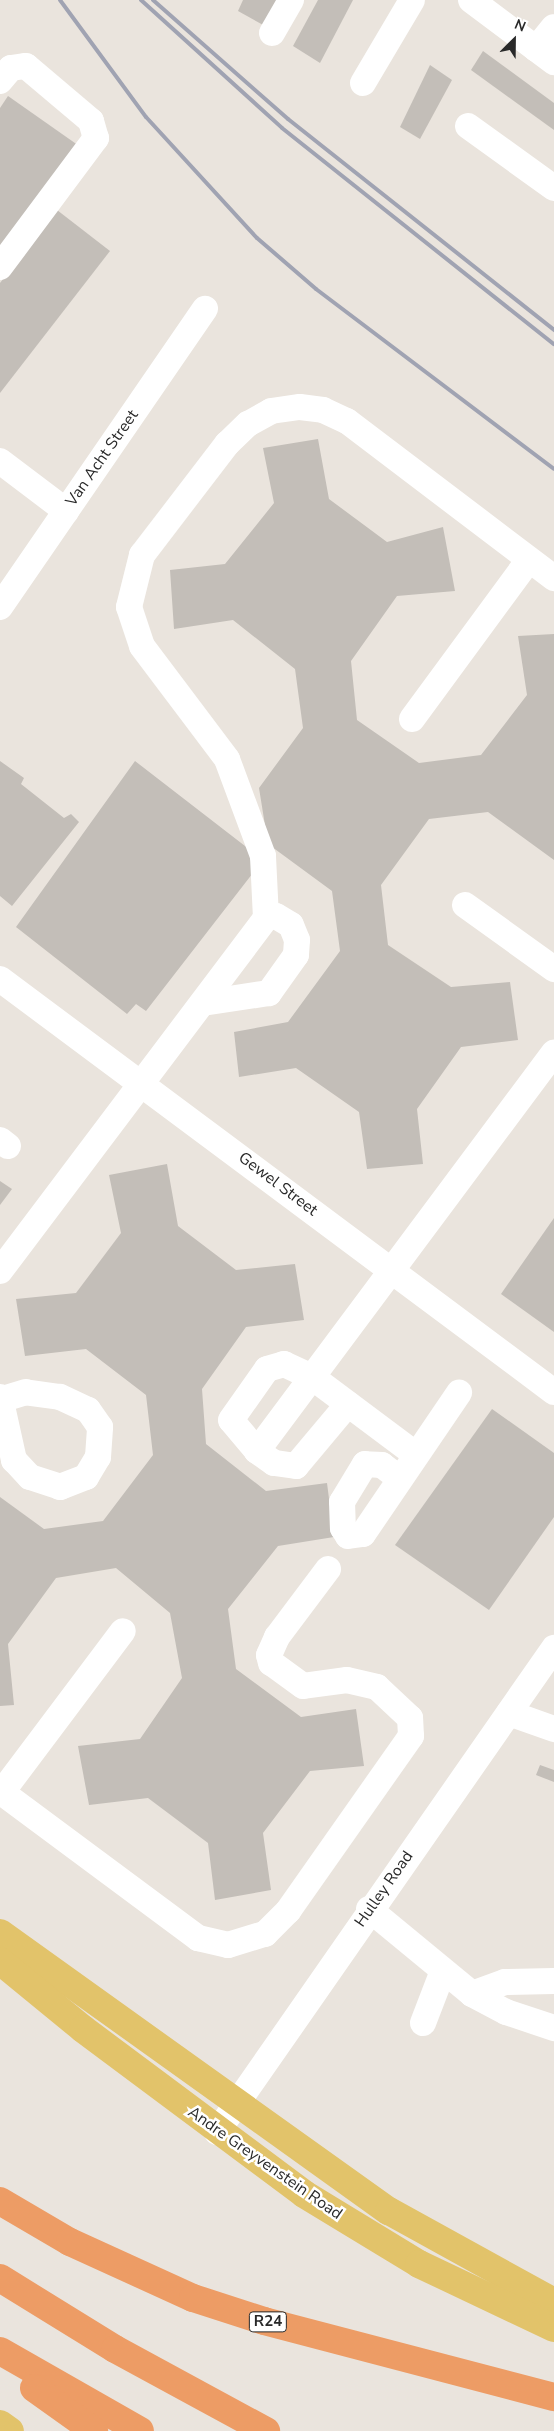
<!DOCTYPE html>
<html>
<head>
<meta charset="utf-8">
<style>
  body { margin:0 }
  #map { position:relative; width:554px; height:2431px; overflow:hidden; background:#eae4dd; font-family:"Nunito Sans",sans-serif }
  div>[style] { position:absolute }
  .building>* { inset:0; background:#c3beb8 }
  .minor>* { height:26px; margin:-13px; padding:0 13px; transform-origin:13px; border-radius:13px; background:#fff }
  .major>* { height:28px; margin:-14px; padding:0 14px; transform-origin:14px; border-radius:14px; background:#e2c36a }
  .highway>* { height:28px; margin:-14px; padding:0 14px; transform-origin:14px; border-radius:14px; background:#ed9c65 }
  .rail>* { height:4px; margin:-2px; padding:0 2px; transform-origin:2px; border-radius:2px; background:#a0a3b2 }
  span { translate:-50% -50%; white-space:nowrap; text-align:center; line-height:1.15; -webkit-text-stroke:5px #fff; paint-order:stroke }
  .shield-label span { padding:1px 4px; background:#fff; border:1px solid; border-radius:4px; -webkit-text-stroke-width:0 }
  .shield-label { font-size:15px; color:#292929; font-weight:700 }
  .street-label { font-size:16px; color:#292929 }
  .north { position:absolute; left:489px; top:15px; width:50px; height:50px; -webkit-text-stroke:4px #fff; paint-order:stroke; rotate:23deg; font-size:14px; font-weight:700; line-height:20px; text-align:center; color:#292929 }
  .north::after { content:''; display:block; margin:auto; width:18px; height:22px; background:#292929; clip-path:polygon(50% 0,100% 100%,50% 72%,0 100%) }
</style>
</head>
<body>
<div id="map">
  <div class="building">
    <div style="clip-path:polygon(243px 0,279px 0,265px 26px,238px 11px)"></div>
    <div style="clip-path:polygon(318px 0,353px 0,320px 63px,293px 46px)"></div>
    <div style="clip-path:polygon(483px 51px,554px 103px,554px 130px,471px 70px)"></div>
    <div style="clip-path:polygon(430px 65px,452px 80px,420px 139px,400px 127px)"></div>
    <div style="clip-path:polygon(8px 96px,82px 148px,0 248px,0 108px)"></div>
    <div style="clip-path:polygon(57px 210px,110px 251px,0 393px,0 283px)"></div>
    <div style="clip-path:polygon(318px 439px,329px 499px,387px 542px,443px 527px,455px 591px,397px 596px,351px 661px,357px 720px,419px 763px,481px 755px,527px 695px,518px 636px,554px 634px,554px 860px,488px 812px,429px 819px,381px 885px,388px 945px,451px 987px,510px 982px,518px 1040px,461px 1047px,417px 1109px,423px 1164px,367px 1169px,359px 1112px,296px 1068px,239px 1077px,234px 1032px,288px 1022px,340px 951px,332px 891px,268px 844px,259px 788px,303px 728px,295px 669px,233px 620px,174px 629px,170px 570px,225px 564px,274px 503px,263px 448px)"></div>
    <div style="clip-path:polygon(0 761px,24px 778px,21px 784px,64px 818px,71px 814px,79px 822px,12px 906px,0 896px)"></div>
    <div style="clip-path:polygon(135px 761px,263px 860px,146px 1011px,136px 1004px,127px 1014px,16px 927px)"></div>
    <div style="clip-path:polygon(167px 1164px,178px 1226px,236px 1270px,295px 1264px,304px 1320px,246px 1327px,202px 1389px,206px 1444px,266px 1491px,327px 1483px,334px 1537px,278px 1546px,228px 1609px,236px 1669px,301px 1717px,356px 1709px,364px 1766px,310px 1771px,263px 1833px,271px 1890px,215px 1900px,208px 1843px,148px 1798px,89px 1805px,78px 1746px,140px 1739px,182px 1678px,170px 1613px,116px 1568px,56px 1578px,8px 1644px,14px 1705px,0 1706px,0 1497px,44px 1529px,103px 1521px,153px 1455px,146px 1395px,86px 1349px,25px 1356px,16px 1299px,76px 1293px,121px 1233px,109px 1175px)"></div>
    <div style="clip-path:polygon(0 1181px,12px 1189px,0 1205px)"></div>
    <div style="clip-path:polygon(554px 1218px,554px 1332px,501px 1294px)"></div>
    <div style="clip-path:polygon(492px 1409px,554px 1453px,554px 1517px,489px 1610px,395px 1545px)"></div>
    <div style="clip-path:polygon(540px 1765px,554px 1770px,554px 1782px,536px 1775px)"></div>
  </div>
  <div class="minor">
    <div style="left:471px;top:0;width:104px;rotate:36.8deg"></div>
    <div style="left:272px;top:33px;width:38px;rotate:-60deg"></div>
    <div style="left:536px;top:49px;width:28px;rotate:-51deg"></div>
    <div style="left:0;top:81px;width:17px;rotate:-50deg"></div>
    <div style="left:11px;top:68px;width:15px;rotate:-8deg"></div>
    <div style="left:26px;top:66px;width:85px;rotate:40.2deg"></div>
    <div style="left:91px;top:121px;width:18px;rotate:74deg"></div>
    <div style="left:96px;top:138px;width:161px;rotate:126.7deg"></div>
    <div style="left:363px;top:83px;width:96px;rotate:-59.4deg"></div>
    <div style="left:468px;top:126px;width:106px;rotate:35.8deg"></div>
    <div style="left:0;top:461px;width:83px;rotate:37.1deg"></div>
    <div style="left:0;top:607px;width:362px;rotate:-55.5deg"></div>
    <div style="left:412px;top:719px;width:197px;rotate:-53.7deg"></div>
    <div style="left:465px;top:905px;width:110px;rotate:35.7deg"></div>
    <div style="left:266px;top:918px;width:62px;rotate:-92.8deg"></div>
    <div style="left:263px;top:856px;width:103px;rotate:-110.4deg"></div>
    <div style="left:227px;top:759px;width:141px;rotate:-127deg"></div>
    <div style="left:142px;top:646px;width:41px;rotate:-108.4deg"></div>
    <div style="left:129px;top:607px;width:54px;rotate:-76deg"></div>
    <div style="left:142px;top:555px;width:140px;rotate:-52.6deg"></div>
    <div style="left:227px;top:444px;width:29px;rotate:-44deg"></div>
    <div style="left:248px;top:424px;width:26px;rotate:-29deg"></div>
    <div style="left:271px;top:411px;width:29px;rotate:-8deg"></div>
    <div style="left:300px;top:407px;width:23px;rotate:7deg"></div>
    <div style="left:323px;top:410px;width:26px;rotate:25deg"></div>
    <div style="left:347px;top:421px;width:260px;rotate:37.2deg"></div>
    <div style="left:0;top:979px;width:691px;rotate:36.7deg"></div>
    <div style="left:0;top:1140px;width:10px;rotate:37deg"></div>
    <div style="left:0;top:1271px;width:442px;rotate:-53deg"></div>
    <div style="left:266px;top:918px;width:10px;rotate:-11deg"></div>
    <div style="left:276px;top:916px;width:17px;rotate:31deg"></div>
    <div style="left:291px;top:925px;width:16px;rotate:68deg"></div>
    <div style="left:297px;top:940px;width:15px;rotate:94deg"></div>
    <div style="left:296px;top:955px;width:47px;rotate:125.4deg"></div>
    <div style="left:269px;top:993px;width:67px;rotate:171.4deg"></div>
    <div style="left:0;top:1397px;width:65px;rotate:77.5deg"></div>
    <div style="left:14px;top:1460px;width:23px;rotate:47deg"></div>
    <div style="left:30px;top:1477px;width:32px;rotate:18deg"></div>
    <div style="left:60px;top:1487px;width:28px;rotate:-21deg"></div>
    <div style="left:86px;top:1477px;width:23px;rotate:-59deg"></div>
    <div style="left:98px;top:1457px;width:30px;rotate:-86deg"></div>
    <div style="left:100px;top:1427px;width:21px;rotate:-125deg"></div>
    <div style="left:88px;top:1410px;width:31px;rotate:-155deg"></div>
    <div style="left:60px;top:1397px;width:34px;rotate:-172deg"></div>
    <div style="left:26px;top:1392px;width:24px;rotate:163deg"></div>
    <div style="left:348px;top:1404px;width:81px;rotate:130deg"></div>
    <div style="left:296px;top:1466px;width:22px;rotate:-172deg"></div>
    <div style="left:274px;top:1463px;width:21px;rotate:-145deg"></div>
    <div style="left:257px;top:1451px;width:40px;rotate:-130deg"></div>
    <div style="left:231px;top:1420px;width:62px;rotate:-54.8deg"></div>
    <div style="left:267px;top:1369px;width:18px;rotate:-16deg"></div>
    <div style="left:284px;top:1364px;width:31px;rotate:25deg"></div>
    <div style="left:312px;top:1377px;width:129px;rotate:36.8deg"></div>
    <div style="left:257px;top:1451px;width:497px;rotate:-53.3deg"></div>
    <div style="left:399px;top:1478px;width:21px;rotate:-143deg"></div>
    <div style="left:382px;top:1465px;width:17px;rotate:-177deg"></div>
    <div style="left:365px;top:1464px;width:44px;rotate:121.2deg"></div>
    <div style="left:342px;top:1502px;width:26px;rotate:88deg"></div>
    <div style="left:343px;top:1528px;width:9px;rotate:58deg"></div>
    <div style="left:348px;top:1536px;width:15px;rotate:-8deg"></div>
    <div style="left:363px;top:1534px;width:171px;rotate:-55.8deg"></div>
    <div style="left:509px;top:1713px;width:48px;rotate:19.6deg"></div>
    <div style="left:0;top:1791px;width:247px;rotate:36.6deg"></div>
    <div style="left:198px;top:1938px;width:31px;rotate:13deg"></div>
    <div style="left:228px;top:1945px;width:39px;rotate:-17deg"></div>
    <div style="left:265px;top:1934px;width:33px;rotate:-45deg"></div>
    <div style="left:288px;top:1911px;width:214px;rotate:-54.9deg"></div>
    <div style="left:411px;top:1736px;width:18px;rotate:-93deg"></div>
    <div style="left:410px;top:1718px;width:45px;rotate:-136.8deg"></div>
    <div style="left:377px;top:1687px;width:31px;rotate:-167deg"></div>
    <div style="left:347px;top:1680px;width:44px;rotate:172.2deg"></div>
    <div style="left:303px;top:1686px;width:39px;rotate:-144deg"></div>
    <div style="left:271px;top:1663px;width:8px;rotate:-104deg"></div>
    <div style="left:269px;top:1655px;width:20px;rotate:-66deg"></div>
    <div style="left:277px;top:1637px;width:85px;rotate:-53.1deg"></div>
    <div style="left:2px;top:1792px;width:201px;rotate:-53.1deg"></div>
    <div style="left:369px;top:1909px;width:134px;rotate:39.5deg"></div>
    <div style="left:472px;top:1994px;width:35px;rotate:-20deg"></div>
    <div style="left:505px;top:1982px;width:49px;rotate:-1.2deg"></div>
    <div style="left:472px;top:1994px;width:38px;rotate:28deg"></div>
    <div style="left:506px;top:2012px;width:51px;rotate:18.4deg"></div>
    <div style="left:423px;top:2023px;width:56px;rotate:-69deg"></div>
    <div style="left:217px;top:2132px;width:590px;rotate:-55.15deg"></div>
  </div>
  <div class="major">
    <div style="left:0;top:1933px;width:478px;rotate:35.6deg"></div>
    <div style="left:389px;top:2211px;width:188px;rotate:28.9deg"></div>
    <div style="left:0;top:1961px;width:107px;rotate:39.3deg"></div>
    <div style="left:83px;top:2029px;width:276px;rotate:36.7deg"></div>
    <div style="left:304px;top:2194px;width:135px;rotate:31.3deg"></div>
    <div style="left:419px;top:2264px;width:149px;rotate:25.4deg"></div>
    <div style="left:0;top:2424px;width:12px;rotate:35deg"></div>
  </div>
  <div class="highway">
    <div style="left:0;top:2201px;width:81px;rotate:30.4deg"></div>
    <div style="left:70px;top:2242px;width:135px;rotate:24.5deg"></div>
    <div style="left:193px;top:2298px;width:75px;rotate:17.9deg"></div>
    <div style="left:264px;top:2321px;width:300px;rotate:14.7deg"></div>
    <div style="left:0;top:2278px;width:135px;rotate:31.7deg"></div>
    <div style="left:115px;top:2349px;width:172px;rotate:28.5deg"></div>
    <div style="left:0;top:2351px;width:161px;rotate:29.7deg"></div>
    <div style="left:34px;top:2388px;width:74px;rotate:35.6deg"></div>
  </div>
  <div class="rail">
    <div style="left:60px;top:0;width:145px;rotate:53.7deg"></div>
    <div style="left:146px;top:117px;width:164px;rotate:47.5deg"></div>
    <div style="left:257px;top:238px;width:78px;rotate:40.8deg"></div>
    <div style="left:316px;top:289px;width:298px;rotate:37.1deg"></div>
    <div style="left:141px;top:0;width:190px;rotate:42.2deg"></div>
    <div style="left:282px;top:128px;width:347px;rotate:38.5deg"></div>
    <div style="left:153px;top:0;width:180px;rotate:41.4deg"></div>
    <div style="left:288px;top:119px;width:340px;rotate:38.4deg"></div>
  </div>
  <div class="shield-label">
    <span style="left:268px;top:2322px">R24</span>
  </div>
  <div class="street-label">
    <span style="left:102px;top:458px;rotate:-55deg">Van Acht Street</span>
    <span style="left:278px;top:1184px;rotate:37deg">Gewel Street</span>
    <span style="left:384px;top:1889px;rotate:-55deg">Hulley Road</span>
    <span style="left:265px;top:2163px;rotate:35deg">Andre Greyvenstein Road</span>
  </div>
  <div class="north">N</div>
</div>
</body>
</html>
